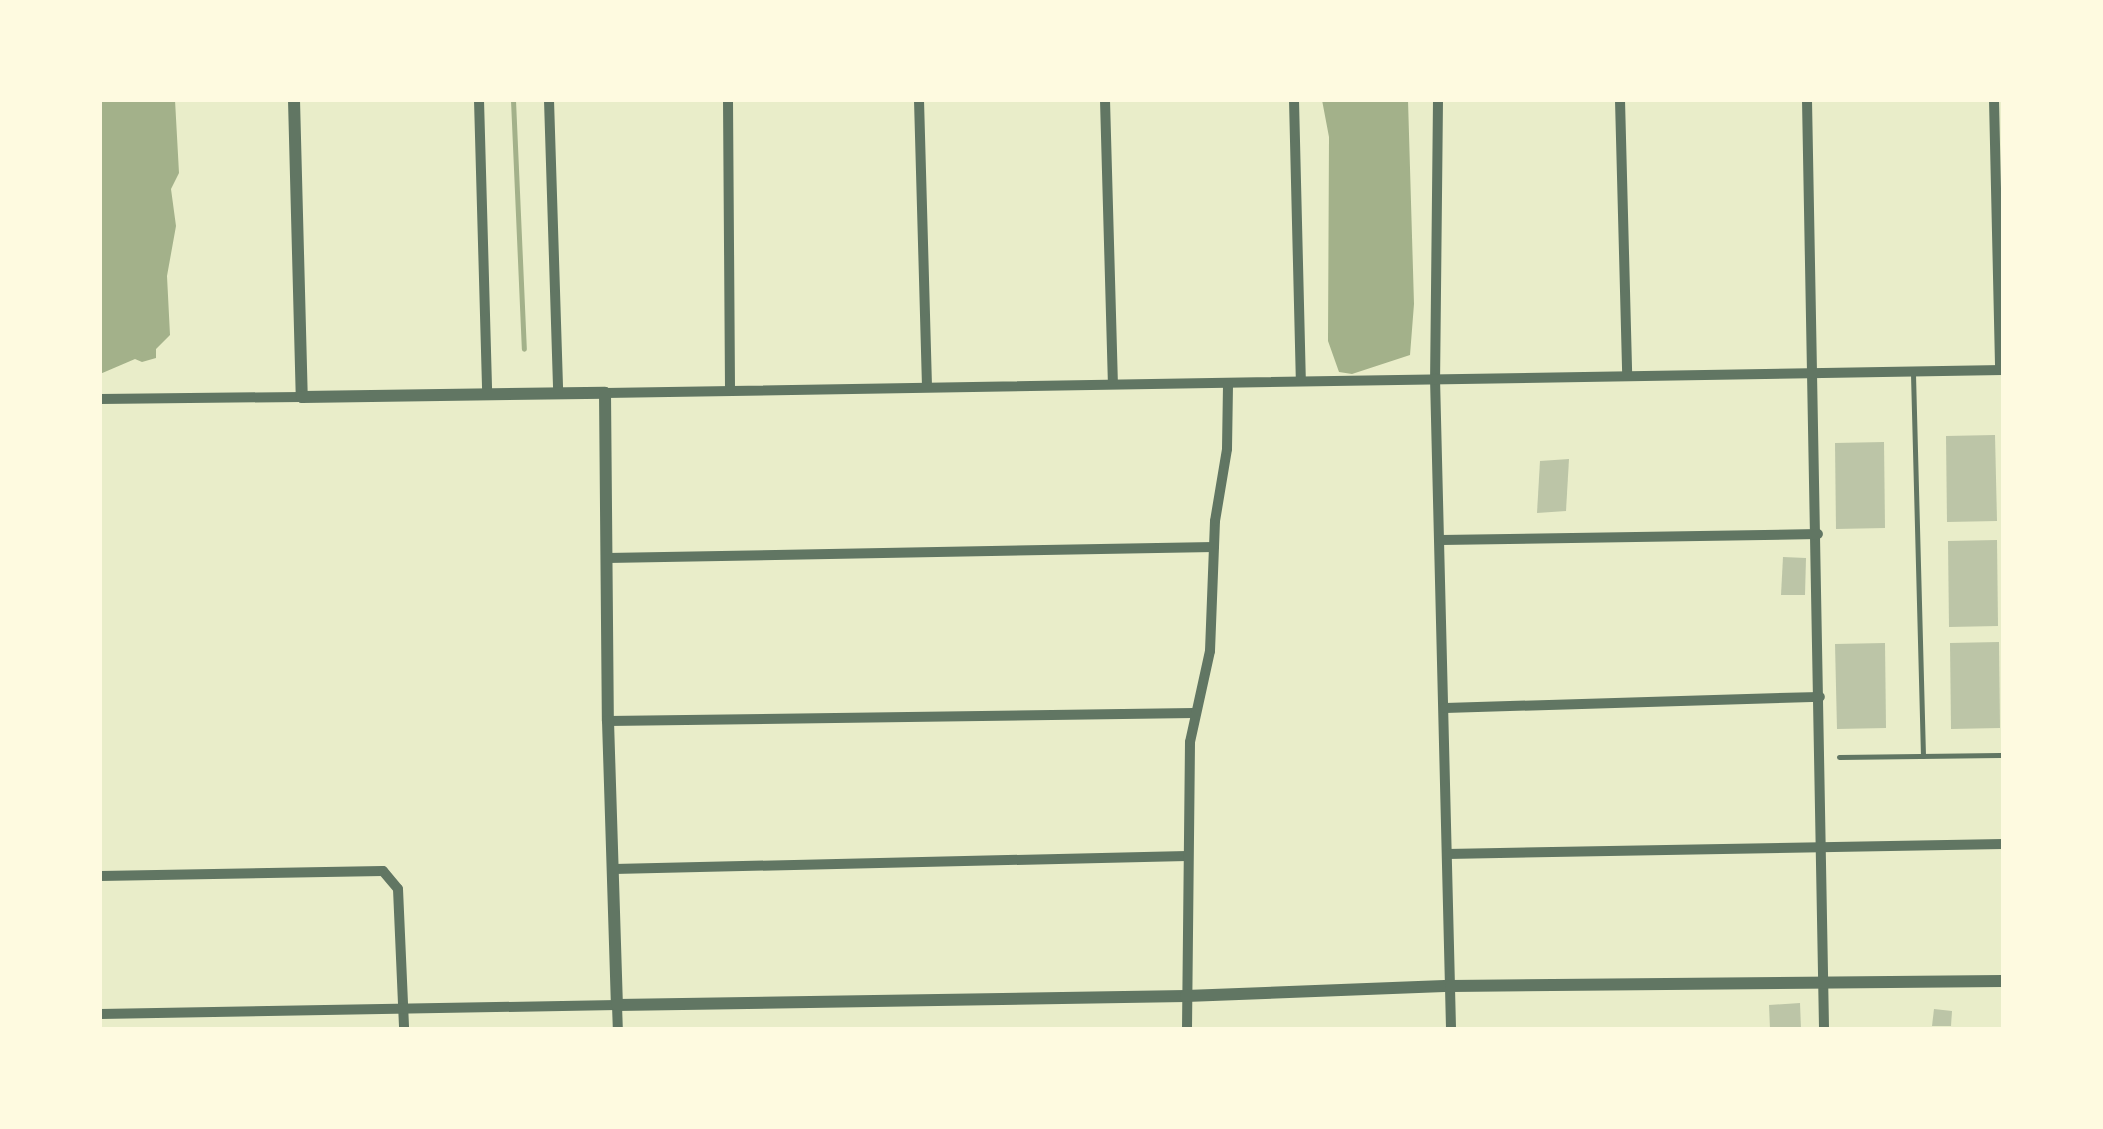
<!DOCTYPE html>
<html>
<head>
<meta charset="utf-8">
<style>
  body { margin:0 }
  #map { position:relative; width:2103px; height:1129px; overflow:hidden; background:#e9edc9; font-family:Inter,sans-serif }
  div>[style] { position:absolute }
  .water>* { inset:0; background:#a3b18a }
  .stream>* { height:5px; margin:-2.5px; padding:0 2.5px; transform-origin:2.5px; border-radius:2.5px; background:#a3b18a }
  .building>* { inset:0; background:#bcc5a7 }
  .path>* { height:4px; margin:-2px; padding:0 2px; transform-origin:2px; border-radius:2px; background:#344e41 }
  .service>* { height:5px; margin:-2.5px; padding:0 2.5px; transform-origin:2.5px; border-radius:2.5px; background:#617663 }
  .minor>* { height:10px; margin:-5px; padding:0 5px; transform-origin:5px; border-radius:5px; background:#617663 }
  .tertiary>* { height:12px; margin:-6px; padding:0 6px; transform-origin:6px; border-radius:6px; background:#617663 }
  span { translate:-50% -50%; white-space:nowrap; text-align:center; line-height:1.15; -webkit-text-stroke:10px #fefae0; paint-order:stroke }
  .frame { position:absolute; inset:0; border:102px solid #fefae0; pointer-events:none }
</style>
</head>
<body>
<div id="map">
  <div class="water">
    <div style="clip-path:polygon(100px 100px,175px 100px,179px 173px,171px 189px,176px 226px,167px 276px,170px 335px,156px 349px,156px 358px,142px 362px,135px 359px,100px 374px)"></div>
    <div style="clip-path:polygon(1322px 100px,1408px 100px,1414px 304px,1410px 355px,1352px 374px,1339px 372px,1328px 341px,1329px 137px)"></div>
  </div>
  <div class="stream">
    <div style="left:513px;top:100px;width:249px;rotate:87.5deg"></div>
  </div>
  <div class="building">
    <div style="clip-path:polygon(1995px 435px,1997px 521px,1947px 522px,1946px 436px)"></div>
    <div style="clip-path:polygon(1884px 442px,1885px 528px,1836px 529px,1835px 443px)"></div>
    <div style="clip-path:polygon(1569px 459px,1566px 511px,1537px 513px,1540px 461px)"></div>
    <div style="clip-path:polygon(1997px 540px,1998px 626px,1949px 627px,1948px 541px)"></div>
    <div style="clip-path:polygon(1783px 557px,1806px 558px,1805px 595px,1781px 595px)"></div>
    <div style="clip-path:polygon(1999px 642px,2000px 728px,1951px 729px,1950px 643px)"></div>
    <div style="clip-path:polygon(1885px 643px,1886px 728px,1837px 729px,1835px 644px)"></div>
    <div style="clip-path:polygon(1800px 1003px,1801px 1029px,1770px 1029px,1769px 1005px)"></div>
    <div style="clip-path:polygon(1934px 1009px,1952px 1011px,1951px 1026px,1932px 1026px)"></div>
  </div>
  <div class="path">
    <div style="left:1859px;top:1029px;width:24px"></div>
  </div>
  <div class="service">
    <div style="left:1913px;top:374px;width:382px;rotate:88.5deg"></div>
    <div style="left:1839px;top:757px;width:161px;rotate:-0.7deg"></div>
  </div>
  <div class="minor">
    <div style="left:479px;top:100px;width:294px;rotate:88.4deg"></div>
    <div style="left:549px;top:100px;width:293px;rotate:88.2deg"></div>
    <div style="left:728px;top:100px;width:288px;rotate:89.6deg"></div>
    <div style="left:919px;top:100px;width:287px;rotate:88.4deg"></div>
    <div style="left:1105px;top:100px;width:284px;rotate:88.4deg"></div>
    <div style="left:1294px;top:100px;width:281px;rotate:88.6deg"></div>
    <div style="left:1438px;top:100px;width:278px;rotate:90.6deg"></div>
    <div style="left:1435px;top:378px;width:651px;rotate:88.59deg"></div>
    <div style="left:1620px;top:100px;width:275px;rotate:88.5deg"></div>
    <div style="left:1807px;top:100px;width:929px;rotate:88.95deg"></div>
    <div style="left:1994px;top:100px;width:270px;rotate:88.7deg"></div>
    <div style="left:605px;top:393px;width:1398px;rotate:-0.94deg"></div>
    <div style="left:100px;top:399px;width:202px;rotate:-0.6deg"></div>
    <div style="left:1441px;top:540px;width:377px;rotate:-0.9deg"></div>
    <div style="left:607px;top:558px;width:607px;rotate:-1.04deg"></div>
    <div style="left:1445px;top:708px;width:375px;rotate:-1.7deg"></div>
    <div style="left:608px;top:721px;width:586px;rotate:-0.78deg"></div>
    <div style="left:1447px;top:854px;width:556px;rotate:-1.03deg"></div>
    <div style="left:614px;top:869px;width:573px;rotate:-1.3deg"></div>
    <div style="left:100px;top:876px;width:283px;rotate:-1deg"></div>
    <div style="left:383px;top:871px;width:23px;rotate:50deg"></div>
    <div style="left:398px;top:889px;width:140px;rotate:87.5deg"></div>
    <div style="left:100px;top:1014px;width:517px;rotate:-1deg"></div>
    <div style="left:617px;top:1005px;width:24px;rotate:88deg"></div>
    <div style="left:1187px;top:1029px;width:287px;rotate:-89.4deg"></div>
    <div style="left:1190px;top:742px;width:93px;rotate:-77.6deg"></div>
    <div style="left:1210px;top:651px;width:130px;rotate:-87.8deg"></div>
    <div style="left:1215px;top:521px;width:73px;rotate:-80.5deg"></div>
    <div style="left:1227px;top:449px;width:66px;rotate:-89.1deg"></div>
  </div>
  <div class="tertiary">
    <div style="left:294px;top:100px;width:297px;rotate:88.5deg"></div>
    <div style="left:302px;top:397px;width:303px;rotate:-0.8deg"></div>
    <div style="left:605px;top:393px;width:328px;rotate:89.5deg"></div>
    <div style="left:608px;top:721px;width:284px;rotate:88.2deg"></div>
    <div style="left:617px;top:1005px;width:569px;rotate:-0.91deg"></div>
    <div style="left:1186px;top:996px;width:265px;rotate:-2.2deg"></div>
    <div style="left:1451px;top:986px;width:552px;rotate:-0.52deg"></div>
  </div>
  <div class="frame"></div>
</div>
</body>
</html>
